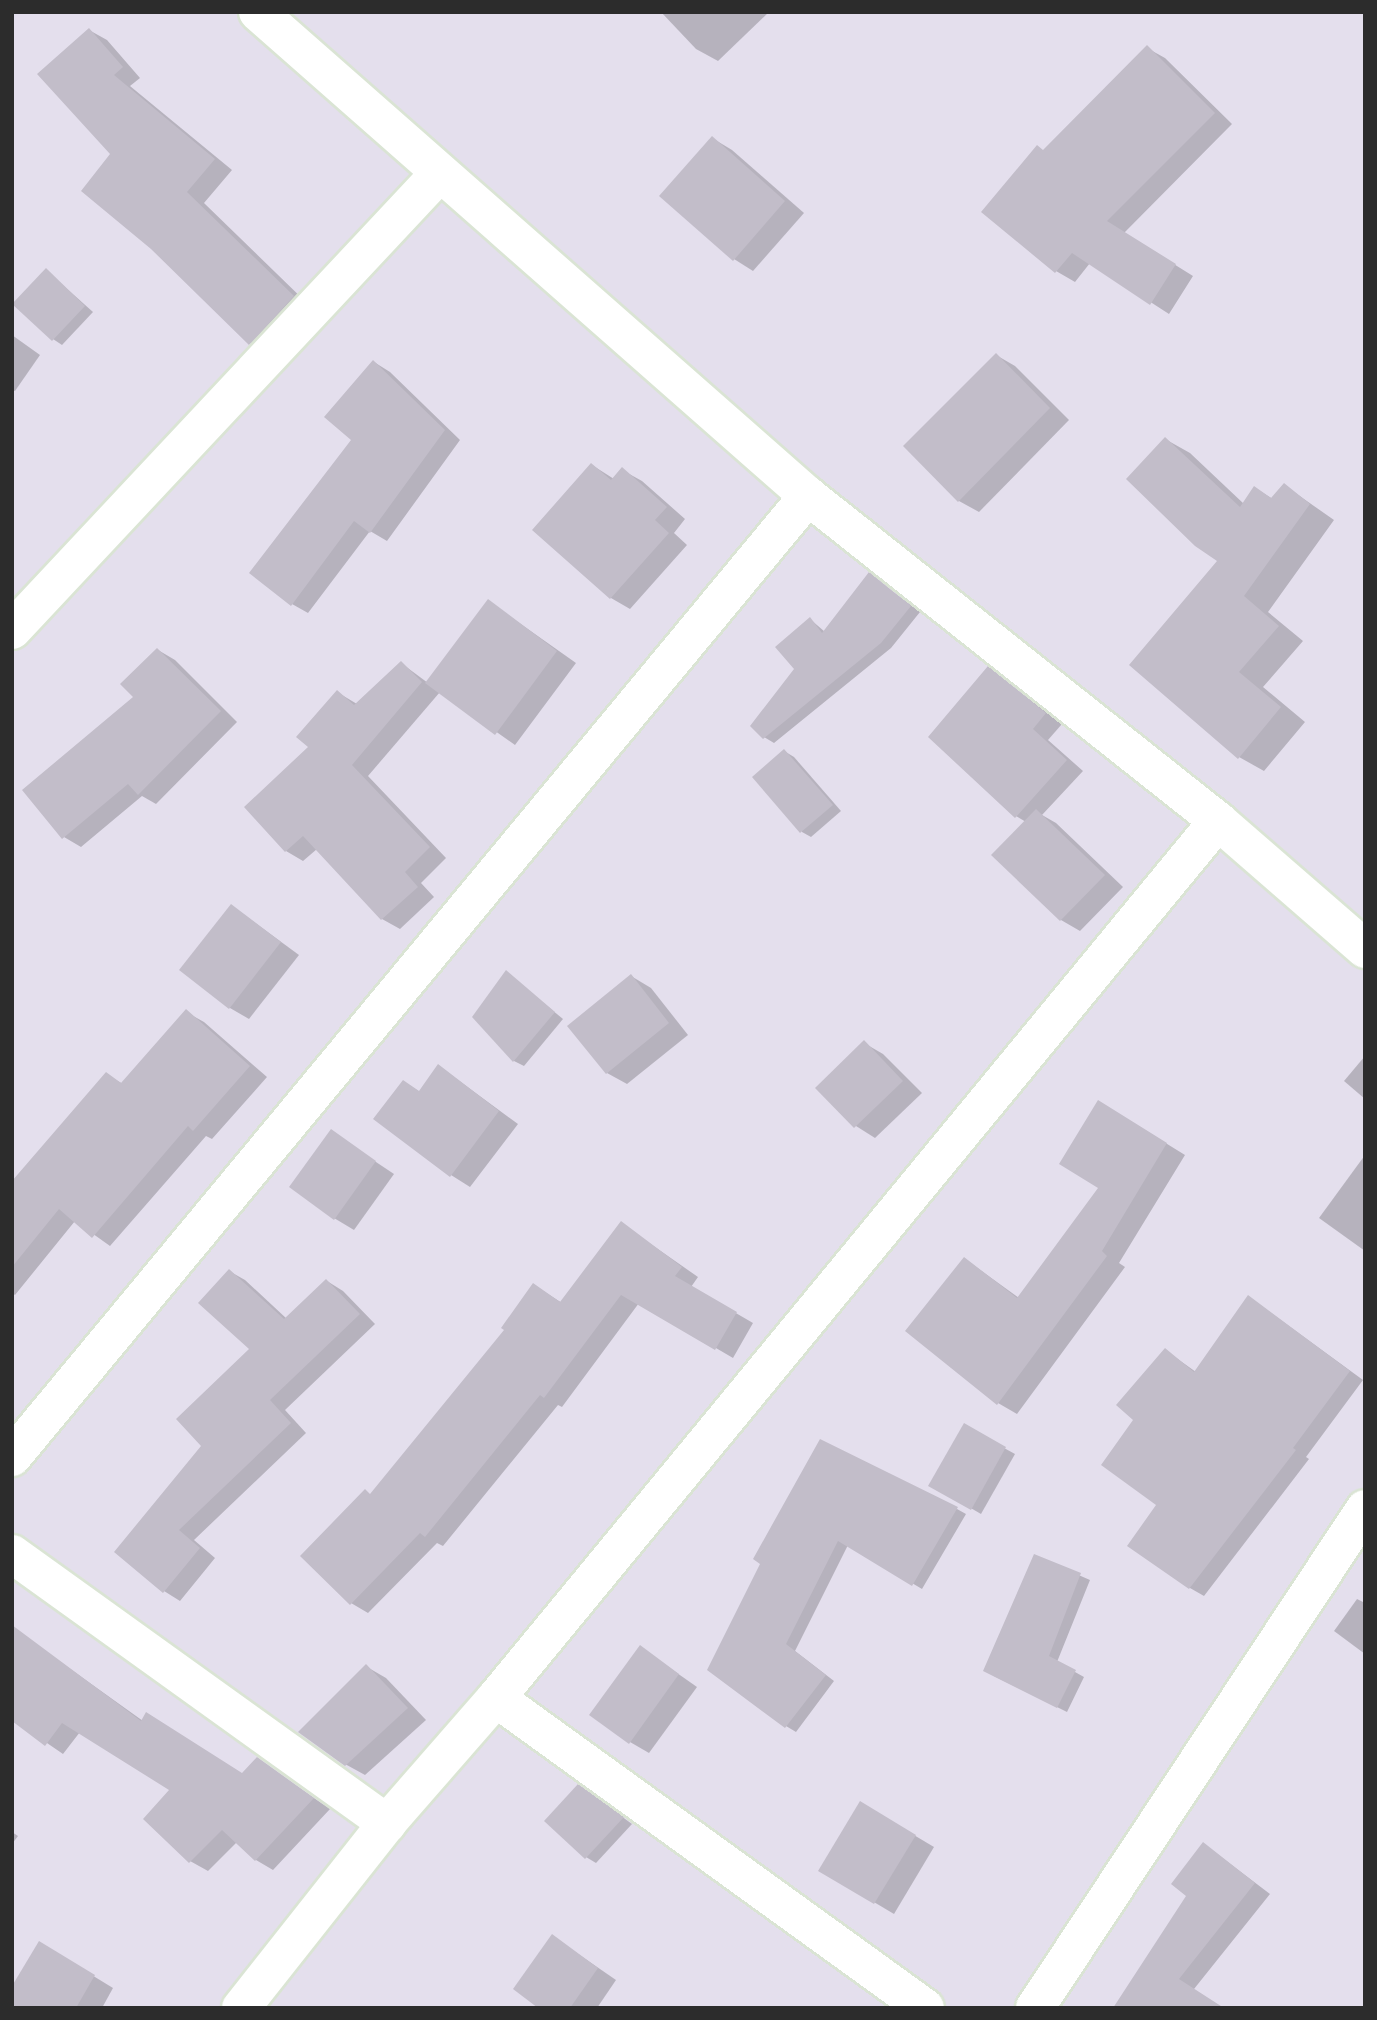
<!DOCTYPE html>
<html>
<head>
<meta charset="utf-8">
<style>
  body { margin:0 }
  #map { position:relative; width:1377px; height:2020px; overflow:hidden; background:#e4dfed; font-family:Commissioner,sans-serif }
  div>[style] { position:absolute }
  .shadow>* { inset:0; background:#0003 }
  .building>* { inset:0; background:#c2bdc9 }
  .roads { filter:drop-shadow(2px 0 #dae4d4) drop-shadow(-2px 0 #dae4d4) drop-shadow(0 2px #dae4d4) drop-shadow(0 -2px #dae4d4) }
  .minor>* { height:38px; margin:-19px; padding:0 19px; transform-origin:19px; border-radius:19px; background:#fff }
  span { translate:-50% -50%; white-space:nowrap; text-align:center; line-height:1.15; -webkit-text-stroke:5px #fff; paint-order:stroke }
  .frame { position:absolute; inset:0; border:14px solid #2c2c2c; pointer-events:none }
</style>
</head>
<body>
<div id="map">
  <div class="shadow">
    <div style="clip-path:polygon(661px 12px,769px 12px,718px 61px,696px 49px)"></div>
    <div style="clip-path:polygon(89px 30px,107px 40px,140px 78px,130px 86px,232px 170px,204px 203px,311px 307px,268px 354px,250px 343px,113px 154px)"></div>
    <div style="clip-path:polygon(1147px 48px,1165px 58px,1232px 124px,1124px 233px,1193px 276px,1169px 314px,1090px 263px,1075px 282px,1056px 271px,984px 212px)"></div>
    <div style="clip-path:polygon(712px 138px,732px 150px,804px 213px,753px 271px,734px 259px)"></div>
    <div style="clip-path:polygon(47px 271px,93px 312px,62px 345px,53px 339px)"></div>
    <div style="clip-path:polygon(12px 335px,40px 355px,15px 391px,12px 390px)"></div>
    <div style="clip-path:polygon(996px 355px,1015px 366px,1069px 420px,979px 512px,959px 501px,906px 446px)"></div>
    <div style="clip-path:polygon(374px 362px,390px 372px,460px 440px,387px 541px,370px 531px,308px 613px,292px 604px,353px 440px)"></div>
    <div style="clip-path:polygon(1165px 439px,1190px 453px,1244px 504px,1255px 488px,1273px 499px,1284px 485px,1334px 520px,1268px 612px,1303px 641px,1263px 687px,1305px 722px,1264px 771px,1239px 757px,1220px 561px)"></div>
    <div style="clip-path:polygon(592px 465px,614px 479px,622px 470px,642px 481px,685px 519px,674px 533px,687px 545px,630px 609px,611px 598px)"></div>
    <div style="clip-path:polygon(870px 575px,920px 612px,891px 648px,774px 743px,764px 737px,796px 669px,810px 619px,825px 632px)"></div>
    <div style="clip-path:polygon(488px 601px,576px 663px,515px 745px,440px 692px,368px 776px,446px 858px,421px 883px,434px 897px,400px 929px,382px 919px,317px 849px,303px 861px,286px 851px,310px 747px,337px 692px,357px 704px,401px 663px,428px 683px)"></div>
    <div style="clip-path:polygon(158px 650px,175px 660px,237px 722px,156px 804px,142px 796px,81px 847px,64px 837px)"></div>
    <div style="clip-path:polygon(988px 668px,1062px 724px,1048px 740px,1083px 771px,1042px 815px,1056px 823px,1123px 887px,1080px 931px,1061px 920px,1026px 822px,1016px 816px)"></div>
    <div style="clip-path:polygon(784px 751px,794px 757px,841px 811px,811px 837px,802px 832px)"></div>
    <div style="clip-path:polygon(232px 906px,299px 955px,249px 1019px,230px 1008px)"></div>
    <div style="clip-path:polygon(506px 972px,563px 1019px,524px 1066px,514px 1061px,474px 1017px)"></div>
    <div style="clip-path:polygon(631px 976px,651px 988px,688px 1035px,627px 1084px,607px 1073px)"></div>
    <div style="clip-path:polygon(186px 1012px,204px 1022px,267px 1077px,212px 1139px,206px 1136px,110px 1246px,75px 1221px,15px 1295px,12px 1293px,12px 1184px,107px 1075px,123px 1084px)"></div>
    <div style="clip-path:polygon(864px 1043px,883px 1054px,922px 1093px,875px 1138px,856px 1126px)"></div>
    <div style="clip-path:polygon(1365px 1056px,1365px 1099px,1344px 1081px)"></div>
    <div style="clip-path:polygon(439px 1066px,518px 1124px,470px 1187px,451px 1175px,404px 1082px,420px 1092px)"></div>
    <div style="clip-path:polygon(1117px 1113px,1185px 1155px,1119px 1263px,1125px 1267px,1017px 1414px,998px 1403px,907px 1331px,965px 1259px,1019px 1298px,1100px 1188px)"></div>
    <div style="clip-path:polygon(331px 1132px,394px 1174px,354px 1230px,334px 1218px)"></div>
    <div style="clip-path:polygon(1365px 1155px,1365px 1251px,1319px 1218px)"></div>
    <div style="clip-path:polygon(622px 1224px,698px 1277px,691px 1287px,753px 1323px,733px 1358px,639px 1303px,562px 1407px,558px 1405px,443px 1546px,437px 1543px,368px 1613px,351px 1603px,371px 1495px,506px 1330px,534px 1285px,562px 1303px)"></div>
    <div style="clip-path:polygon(229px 1271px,245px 1280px,287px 1319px,327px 1281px,343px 1291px,375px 1324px,285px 1410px,306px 1433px,194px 1540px,215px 1558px,180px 1601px,164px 1591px,116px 1552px,203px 1446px,252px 1349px)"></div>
    <div style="clip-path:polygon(1249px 1297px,1363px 1380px,1306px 1457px,1309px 1459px,1204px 1596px,1190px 1588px,1159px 1504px,1136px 1419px,1165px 1350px,1196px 1372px)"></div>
    <div style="clip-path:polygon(964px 1426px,1015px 1454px,981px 1514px,931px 1485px)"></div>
    <div style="clip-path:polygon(957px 1509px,966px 1514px,922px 1589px,848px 1545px,795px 1651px,834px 1681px,796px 1732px,786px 1726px,762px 1563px,755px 1559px)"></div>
    <div style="clip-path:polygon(1035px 1556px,1090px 1580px,1057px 1662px,1084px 1677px,1067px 1712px,994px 1676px)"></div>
    <div style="clip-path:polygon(1357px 1599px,1365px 1603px,1365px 1654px,1334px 1631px)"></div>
    <div style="clip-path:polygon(20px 1633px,143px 1721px,242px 1775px,257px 1759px,330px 1809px,273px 1870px,256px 1860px,237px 1842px,208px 1871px,190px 1861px,172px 1790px,80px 1732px,63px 1754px,12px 1719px)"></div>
    <div style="clip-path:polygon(640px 1647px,697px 1687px,649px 1753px,630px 1742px)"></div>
    <div style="clip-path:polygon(367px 1667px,386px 1678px,426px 1720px,365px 1775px,345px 1764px)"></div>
    <div style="clip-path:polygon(588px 1792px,632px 1824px,596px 1863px,586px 1857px)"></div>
    <div style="clip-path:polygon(860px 1803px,934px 1847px,894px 1914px,820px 1870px)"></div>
    <div style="clip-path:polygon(12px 1832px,18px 1836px,12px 1844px)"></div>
    <div style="clip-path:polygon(1204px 1844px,1270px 1894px,1194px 1989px,1115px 2008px,1189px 1895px)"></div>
    <div style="clip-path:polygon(552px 1936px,616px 1980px,597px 2008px,541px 2008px)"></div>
    <div style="clip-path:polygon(59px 1955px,113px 1988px,102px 2008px,12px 2008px)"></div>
  </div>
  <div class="building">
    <div style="clip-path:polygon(89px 28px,123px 67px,114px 75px,215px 159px,187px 192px,294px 296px,249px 345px,151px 249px,81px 191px,110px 154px,37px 74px)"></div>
    <div style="clip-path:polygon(1147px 45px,1215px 113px,1107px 221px,1176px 264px,1150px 305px,1072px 253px,1055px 273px,981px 212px,1037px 145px,1043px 150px)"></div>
    <div style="clip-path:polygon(712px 136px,785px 201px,733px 261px,659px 196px)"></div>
    <div style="clip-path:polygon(46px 268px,85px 306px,52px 341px,12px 304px)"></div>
    <div style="clip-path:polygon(996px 353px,1050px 408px,958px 502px,903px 446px)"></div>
    <div style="clip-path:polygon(373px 360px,445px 430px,370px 533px,354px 521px,291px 606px,249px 573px,351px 440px,324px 417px)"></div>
    <div style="clip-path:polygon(1165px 437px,1240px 507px,1254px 486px,1271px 498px,1284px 483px,1310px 504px,1244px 596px,1279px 626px,1239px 672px,1281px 707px,1238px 759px,1129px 665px,1217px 561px,1195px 546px,1126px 479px)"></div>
    <div style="clip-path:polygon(591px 463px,611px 480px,622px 467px,667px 507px,655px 520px,669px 533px,610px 599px,532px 530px)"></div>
    <div style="clip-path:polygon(869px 572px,911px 606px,881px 643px,763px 739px,750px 726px,794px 669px,775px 647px,810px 617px,822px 633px)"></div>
    <div style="clip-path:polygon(488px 599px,557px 651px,495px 735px,425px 683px)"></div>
    <div style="clip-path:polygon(157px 648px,221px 711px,138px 795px,128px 784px,62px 839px,22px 790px,133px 697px,120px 684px)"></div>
    <div style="clip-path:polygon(401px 661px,422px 682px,352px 765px,430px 847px,405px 872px,418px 887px,381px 920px,303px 836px,285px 852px,244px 807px,308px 747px,296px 737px,337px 690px,354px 705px)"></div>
    <div style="clip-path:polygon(988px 666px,1046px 713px,1033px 729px,1067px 760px,1015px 818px,928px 737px)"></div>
    <div style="clip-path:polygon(784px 749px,833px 805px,800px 833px,752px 777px)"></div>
    <div style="clip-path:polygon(1036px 809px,1105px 875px,1060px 921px,991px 855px)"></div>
    <div style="clip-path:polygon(231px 904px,281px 942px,229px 1009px,179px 970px)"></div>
    <div style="clip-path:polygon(506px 970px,555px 1012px,513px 1062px,472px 1017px)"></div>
    <div style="clip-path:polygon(631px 974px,669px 1023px,606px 1074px,567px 1026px)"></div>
    <div style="clip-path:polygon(186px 1009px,250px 1066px,193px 1131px,188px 1126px,92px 1238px,59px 1209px,12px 1267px,12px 1181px,106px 1072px,121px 1083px)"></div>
    <div style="clip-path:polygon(864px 1040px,903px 1081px,854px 1128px,815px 1088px)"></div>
    <div style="clip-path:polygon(438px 1064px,499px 1111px,450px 1177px,373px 1119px,403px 1080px,419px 1091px)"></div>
    <div style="clip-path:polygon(1098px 1100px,1167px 1143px,1102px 1251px,1107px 1256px,997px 1405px,905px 1331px,964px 1257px,1017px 1298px,1098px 1188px,1059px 1164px)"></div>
    <div style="clip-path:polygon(331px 1129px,376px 1161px,334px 1220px,289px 1187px)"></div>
    <div style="clip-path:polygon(621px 1221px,682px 1267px,675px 1276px,737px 1312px,715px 1350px,621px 1295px,544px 1398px,540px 1395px,425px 1537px,420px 1533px,350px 1605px,300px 1556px,365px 1489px,370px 1494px,504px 1330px,501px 1328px,533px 1283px,560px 1302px)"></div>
    <div style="clip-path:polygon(229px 1269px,284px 1319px,326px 1279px,360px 1314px,270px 1400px,291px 1423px,179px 1530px,200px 1548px,163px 1593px,114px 1552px,201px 1446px,176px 1419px,249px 1349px,198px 1303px)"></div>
    <div style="clip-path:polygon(1248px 1295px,1350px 1371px,1293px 1448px,1296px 1450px,1189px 1589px,1127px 1546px,1156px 1505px,1101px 1465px,1133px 1420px,1116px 1405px,1165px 1348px,1194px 1372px)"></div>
    <div style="clip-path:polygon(964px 1423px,1006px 1447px,971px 1510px,928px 1486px)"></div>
    <div style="clip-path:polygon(820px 1439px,958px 1507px,912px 1586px,838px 1541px,786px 1644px,826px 1675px,785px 1728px,707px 1670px,760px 1564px,753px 1559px)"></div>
    <div style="clip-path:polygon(1034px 1554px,1081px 1573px,1049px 1656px,1076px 1670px,1057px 1708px,983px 1671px)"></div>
    <div style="clip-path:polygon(12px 1625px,141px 1721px,146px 1712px,242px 1773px,257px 1757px,314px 1798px,255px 1861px,222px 1830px,189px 1863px,143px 1819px,169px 1790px,62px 1723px,45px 1746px,12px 1721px)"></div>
    <div style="clip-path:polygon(640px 1645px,679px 1674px,629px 1744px,589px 1715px)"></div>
    <div style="clip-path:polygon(366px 1664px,408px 1708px,345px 1766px,298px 1732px)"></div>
    <div style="clip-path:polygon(578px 1784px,624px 1817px,585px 1859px,544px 1821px)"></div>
    <div style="clip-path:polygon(860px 1801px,916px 1835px,874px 1904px,818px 1871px)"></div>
    <div style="clip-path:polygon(1203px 1842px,1255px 1883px,1179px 1979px,1224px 2008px,1113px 2008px,1186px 1896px,1171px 1884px)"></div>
    <div style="clip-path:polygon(552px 1934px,598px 1968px,570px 2008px,538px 2008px,513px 1989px)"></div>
    <div style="clip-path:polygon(39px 1941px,95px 1975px,76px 2008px,12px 2008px,12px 1986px)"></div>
  </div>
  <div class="roads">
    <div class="minor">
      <div style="left:258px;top:12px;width:733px;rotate:41.35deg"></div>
      <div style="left:808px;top:496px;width:523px;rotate:38.4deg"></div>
      <div style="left:1218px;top:821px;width:195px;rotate:41deg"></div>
      <div style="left:12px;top:630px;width:625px;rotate:-46.88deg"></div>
      <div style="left:12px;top:1457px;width:1248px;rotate:-50.36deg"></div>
      <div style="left:12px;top:1554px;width:462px;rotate:35.7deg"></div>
      <div style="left:496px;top:1698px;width:529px;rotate:35.85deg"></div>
      <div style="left:241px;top:2008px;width:236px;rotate:-51.7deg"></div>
      <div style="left:387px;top:1823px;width:166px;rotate:-48.9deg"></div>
      <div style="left:496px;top:1698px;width:1136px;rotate:-50.54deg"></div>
      <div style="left:1035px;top:2008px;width:598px;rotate:-56.52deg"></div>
    </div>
  </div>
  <div class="frame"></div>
</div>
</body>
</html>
